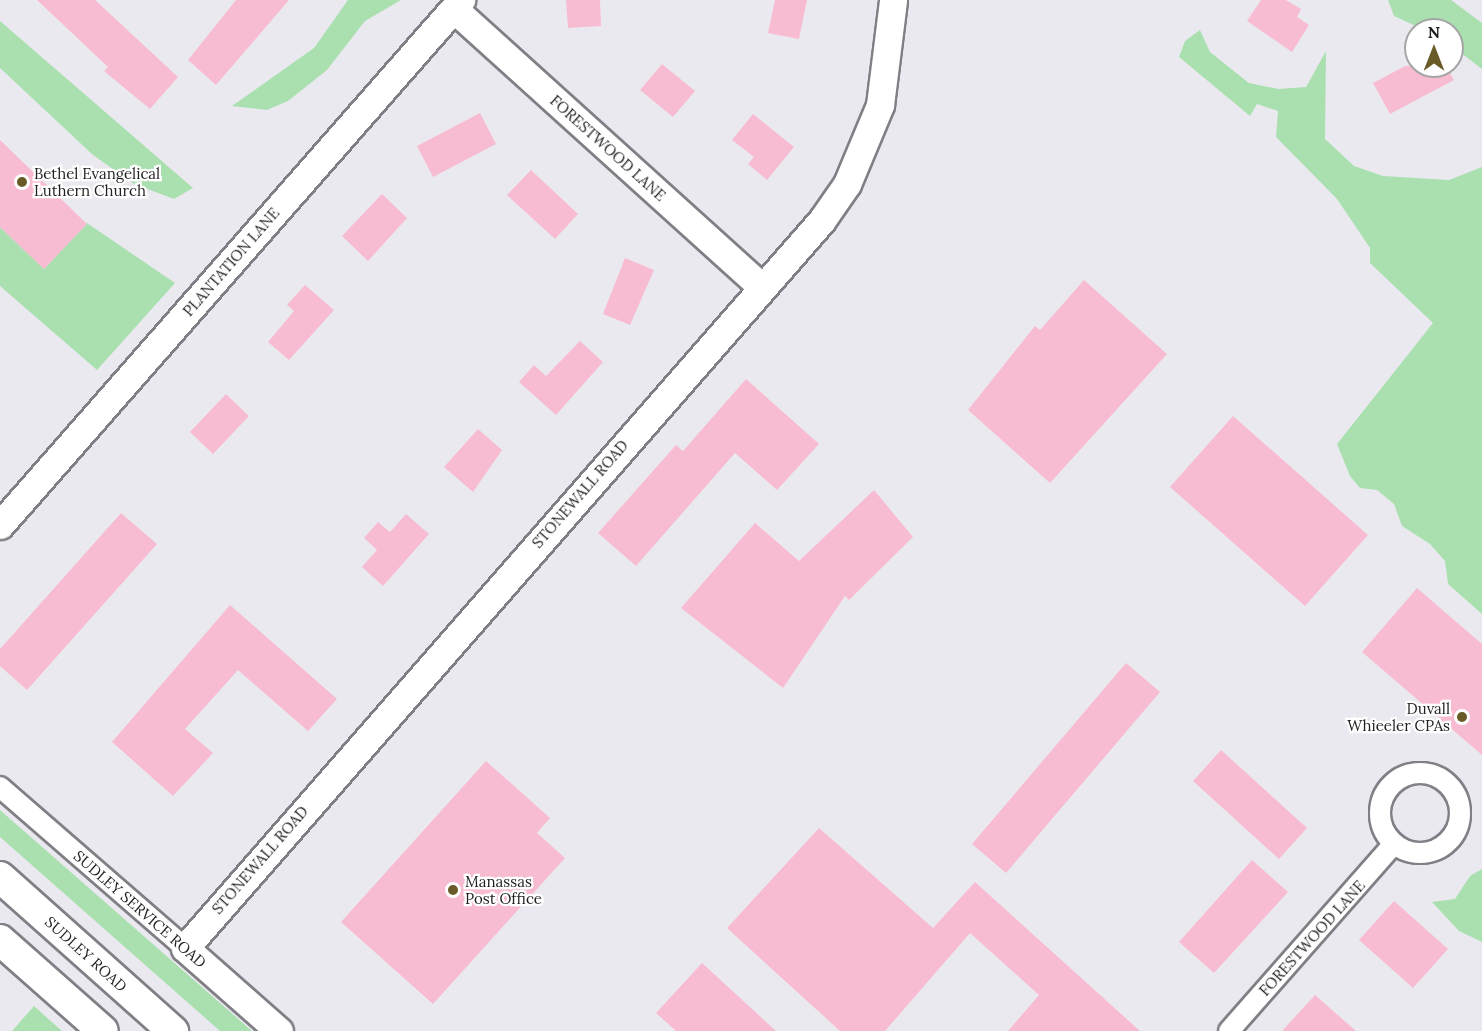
<!DOCTYPE html>
<html>
<head>
<meta charset="utf-8">
<style>
  body { margin:0 }
  #map { position:relative; width:1482px; height:1031px; overflow:hidden; background:#ebe9f0; font-family:Lora,serif }
  div>[style] { position:absolute }
  .green>* { inset:0; background:#aae0b0 }
  .building>* { inset:0; background:#f8bcd2 }
  .roads { filter:drop-shadow(2px 0 #817f85) drop-shadow(-2px 0 #817f85) drop-shadow(0 2px #817f85) drop-shadow(0 -2px #817f85) }
  .street>* { height:20px; margin:-10px; padding:0 10px; transform-origin:10px; border-radius:10px; background:#fff }
  .street>.ring { margin:-10px; padding:0; box-sizing:content-box; background:none; border:20px solid #fff; border-radius:50% }
  .secondary>* { height:27px; margin:-13.5px; padding:0 13.5px; transform-origin:13.5px; border-radius:13.5px; background:#fff }
  .primary>* { height:30px; margin:-15px; padding:0 15px; transform-origin:15px; border-radius:15px; background:#fff }
  .dots>* { width:16px; height:16px; translate:-50% -50%; box-sizing:border-box; border:3px solid #fff; border-radius:50% }
  span { translate:-50% -50%; white-space:nowrap; text-align:center; line-height:1.15; -webkit-text-stroke:4.5px #fff; paint-order:stroke }
  .street-label { font-size:15px; color:#1f1f21 }
  .poi-label { font-size:15px; color:#1f1f21 }
  .left { translate:0 -50%; text-align:left }
  .right { translate:-100% -50%; text-align:right }
  .north { position:absolute; left:1404px; top:18px; width:60px; height:60px; box-sizing:border-box; background:#fff; border:2px solid #a5a5a6; border-radius:50%; rotate:0deg; font-size:16px; font-weight:700; line-height:24px; text-align:center; color:#1f1f21 }
  .north::after { content:''; display:block; margin:auto; width:21px; height:27px; background:#695b28; clip-path:polygon(50% 0,100% 100%,50% 72%,0 100%) }
</style>
</head>
<body>
<div id="map">
  <div class="green">
    <div style="clip-path:polygon(348px 0,401px 0,365px 21px,327px 70px,288px 101px,267px 110px,232px 106px,314px 48px)"></div>
    <div style="clip-path:polygon(1388px 0,1451px 0,1482px 23px,1482px 69px,1452px 46px,1452px 30px,1424px 30px,1394px 16px)"></div>
    <div style="clip-path:polygon(0 21px,193px 188px,174px 199px,134px 184px,93px 155px,0 68px)"></div>
    <div style="clip-path:polygon(1200px 30px,1210px 52px,1230px 68px,1249px 83px,1278px 89px,1306px 87px,1326px 51px,1325px 139px,1354px 166px,1383px 176px,1449px 180px,1482px 167px,1482px 614px,1448px 584px,1445px 561px,1430px 544px,1402px 526px,1394px 504px,1377px 490px,1360px 488px,1350px 476px,1337px 444px,1433px 323px,1370px 263px,1370px 248px,1337px 199px,1276px 137px,1278px 111px,1257px 104px,1250px 116px,1179px 57px,1185px 41px)"></div>
    <div style="clip-path:polygon(87px 223px,175px 283px,97px 370px,0 286px,0 227px,44px 269px)"></div>
    <div style="clip-path:polygon(0 810px,252px 1031px,220px 1031px,0 837px)"></div>
    <div style="clip-path:polygon(1482px 869px,1482px 942px,1459px 931px,1432px 902px,1455px 899px,1470px 876px)"></div>
    <div style="clip-path:polygon(34px 1006px,62px 1031px,12px 1031px)"></div>
  </div>
  <div class="building">
    <div style="clip-path:polygon(37px 0,95px 0,178px 77px,150px 109px,104px 71px,108px 67px)"></div>
    <div style="clip-path:polygon(236px 0,289px 0,216px 85px,188px 60px)"></div>
    <div style="clip-path:polygon(566px 0,600px 0,601px 26px,568px 28px)"></div>
    <div style="clip-path:polygon(775px 0,807px 0,799px 39px,768px 33px)"></div>
    <div style="clip-path:polygon(1261px 0,1286px 0,1301px 9px,1297px 17px,1309px 25px,1292px 52px,1247px 21px)"></div>
    <div style="clip-path:polygon(662px 64px,695px 91px,673px 117px,640px 90px)"></div>
    <div style="clip-path:polygon(1405px 66px,1446px 66px,1454px 80px,1390px 114px,1373px 83px)"></div>
    <div style="clip-path:polygon(480px 113px,496px 144px,433px 177px,417px 146px)"></div>
    <div style="clip-path:polygon(753px 114px,794px 147px,767px 180px,748px 164px,754px 157px,732px 140px)"></div>
    <div style="clip-path:polygon(0 140px,87px 224px,44px 269px,0 227px)"></div>
    <div style="clip-path:polygon(531px 170px,578px 214px,555px 239px,507px 195px)"></div>
    <div style="clip-path:polygon(382px 194px,407px 218px,368px 261px,342px 236px)"></div>
    <div style="clip-path:polygon(625px 258px,654px 270px,630px 325px,603px 314px)"></div>
    <div style="clip-path:polygon(1084px 280px,1167px 354px,1050px 483px,968px 410px,1035px 326px,1040px 330px)"></div>
    <div style="clip-path:polygon(305px 285px,334px 310px,289px 360px,268px 342px,294px 311px,287px 305px)"></div>
    <div style="clip-path:polygon(580px 341px,603px 362px,556px 415px,519px 382px,534px 365px,546px 376px)"></div>
    <div style="clip-path:polygon(746px 379px,819px 444px,777px 490px,735px 453px,636px 566px,598px 533px,676px 445px,683px 451px)"></div>
    <div style="clip-path:polygon(226px 394px,249px 416px,213px 454px,190px 432px)"></div>
    <div style="clip-path:polygon(1233px 416px,1368px 535px,1305px 606px,1170px 487px)"></div>
    <div style="clip-path:polygon(478px 429px,502px 450px,473px 492px,444px 467px)"></div>
    <div style="clip-path:polygon(874px 490px,913px 537px,849px 600px,845px 596px,783px 688px,681px 608px,755px 523px,799px 561px)"></div>
    <div style="clip-path:polygon(121px 513px,157px 544px,27px 690px,0 666px,0 649px)"></div>
    <div style="clip-path:polygon(406px 514px,429px 534px,383px 586px,362px 567px,377px 550px,364px 538px,378px 522px,390px 532px)"></div>
    <div style="clip-path:polygon(1417px 588px,1482px 644px,1482px 755px,1362px 652px)"></div>
    <div style="clip-path:polygon(230px 605px,337px 699px,308px 731px,238px 670px,185px 729px,213px 753px,173px 796px,112px 742px)"></div>
    <div style="clip-path:polygon(1126px 663px,1160px 692px,1006px 873px,972px 844px)"></div>
    <div style="clip-path:polygon(1221px 750px,1307px 828px,1279px 859px,1193px 781px)"></div>
    <div style="clip-path:polygon(486px 761px,550px 818px,537px 833px,565px 858px,433px 1004px,341px 922px)"></div>
    <div style="clip-path:polygon(819px 828px,933px 928px,975px 882px,1140px 1031px,1008px 1031px,1039px 995px,970px 933px,885px 1031px,840px 1031px,727px 928px)"></div>
    <div style="clip-path:polygon(1252px 860px,1288px 892px,1214px 973px,1179px 942px)"></div>
    <div style="clip-path:polygon(1394px 901px,1448px 949px,1413px 988px,1359px 940px)"></div>
    <div style="clip-path:polygon(702px 963px,776px 1031px,676px 1031px,656px 1013px)"></div>
    <div style="clip-path:polygon(1315px 995px,1356px 1031px,1282px 1031px)"></div>
  </div>
  <div class="roads">
    <div class="street">
      <div class="ring" style="left:1380px;top:773px;width:60px;height:60px"></div>
      <div style="left:0;top:787px;width:245px;rotate:41deg"></div>
      <div style="left:1229px;top:1031px;width:249px;rotate:-48.6deg"></div>
    </div>
    <div class="secondary">
      <div style="left:454px;top:9px;width:415px;rotate:42.1deg"></div>
      <div style="left:0;top:525px;width:699px;rotate:-48.71deg"></div>
      <div style="left:279px;top:1031px;width:125px;rotate:-138.6deg"></div>
      <div style="left:185px;top:948px;width:967px;rotate:-48.81deg"></div>
      <div style="left:822px;top:220px;width:44px;rotate:-55.2deg"></div>
      <div style="left:847px;top:184px;width:86px;rotate:-67.3deg"></div>
      <div style="left:880px;top:105px;width:106px;rotate:-82.9deg"></div>
    </div>
    <div class="primary">
      <div style="left:0;top:877px;width:232px;rotate:41.7deg"></div>
      <div style="left:0;top:940px;width:137px;rotate:41.5deg"></div>
    </div>
  </div>
  <div class="dots">
    <div style="left:22px;top:182px;background:#695b28"></div>
    <div style="left:1462px;top:717px;background:#695b28"></div>
    <div style="left:453px;top:890px;background:#695b28"></div>
  </div>
  <div class="street-label">
    <span style="left:608px;top:148px;rotate:42deg">FORESTWOOD LANE</span>
    <span style="left:231px;top:262px;rotate:-49deg">PLANTATION LANE</span>
    <span style="left:580px;top:494px;rotate:-49deg">STONEWALL ROAD</span>
    <span style="left:260px;top:860px;rotate:-49deg">STONEWALL ROAD</span>
    <span style="left:140px;top:909px;rotate:41deg">SUDLEY SERVICE ROAD</span>
    <span style="left:1312px;top:938px;rotate:-48deg">FORESTWOOD LANE</span>
    <span style="left:86px;top:954px;rotate:42deg">SUDLEY ROAD</span>
  </div>
  <div class="poi-label">
    <span class="left" style="left:34px;top:182px">Bethel Evangelical<br>Luthern Church</span>
    <span class="right" style="left:1450px;top:717px">Duvall<br>Whieeler CPAs</span>
    <span class="left" style="left:465px;top:890px">Manassas<br>Post Office</span>
  </div>
  <div class="north">N</div>
</div>
</body>
</html>
